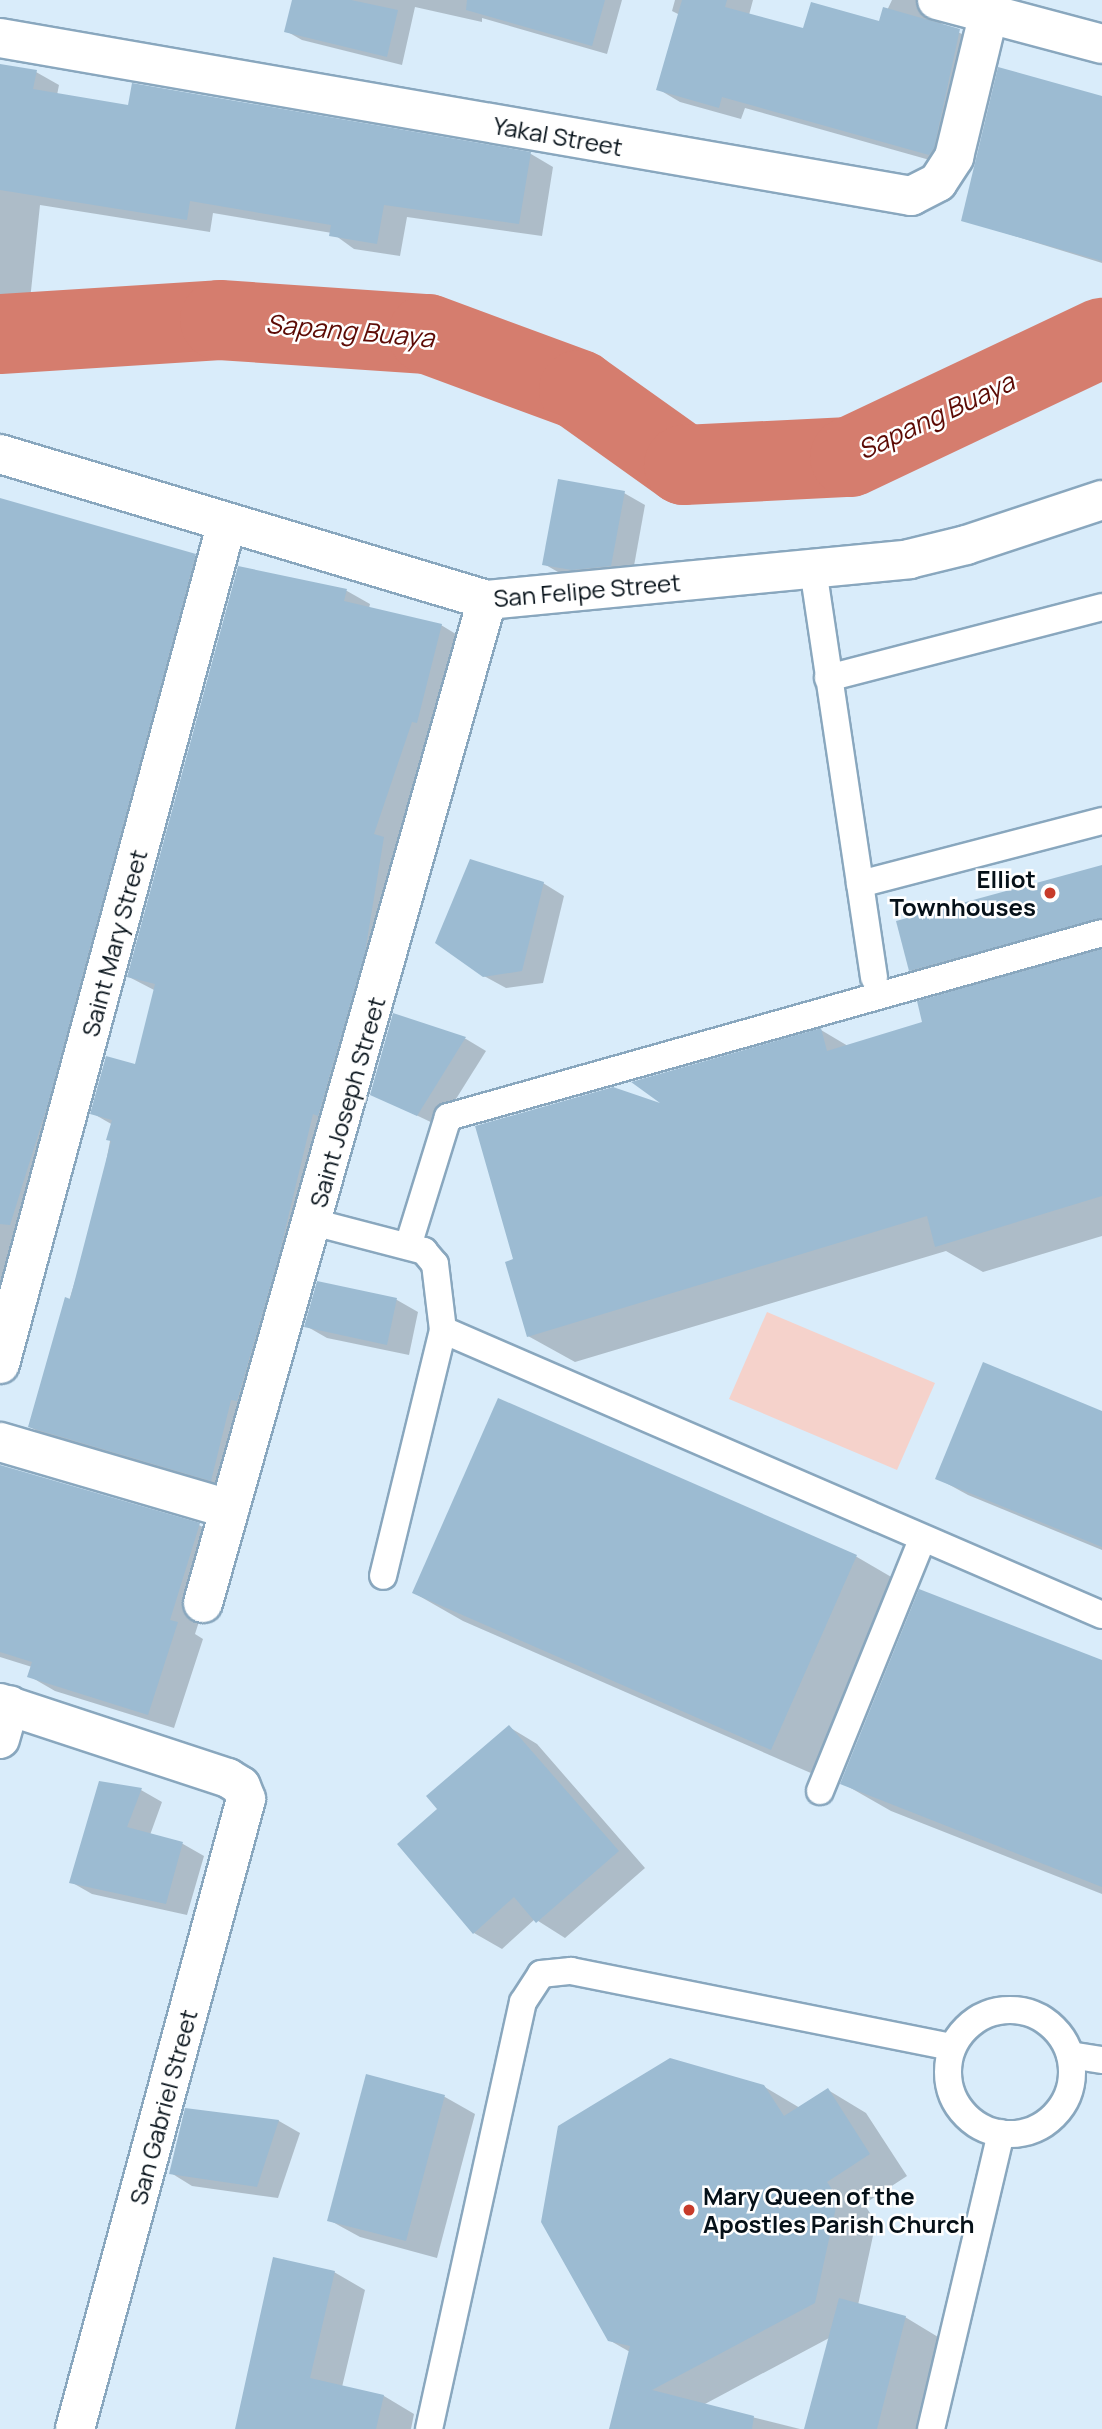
<!DOCTYPE html>
<html>
<head>
<meta charset="utf-8">
<style>
  body { margin:0 }
  #map { position:relative; width:1102px; height:2429px; overflow:hidden; background:#d9ecfa; font-family:Manrope,sans-serif }
  div>[style] { position:absolute }
  .green>* { inset:0; background:#f5d2cb }
  .shadow>* { inset:0; background:#0003 }
  .river>* { height:80px; margin:-40px; padding:0 40px; transform-origin:40px; border-radius:40px; background:#d57d6e }
  .building>* { inset:0; background:#9cbbd2 }
  .roads { filter:drop-shadow(2px 0 #89a7be) drop-shadow(-2px 0 #89a7be) drop-shadow(0 2px #89a7be) drop-shadow(0 -2px #89a7be) }
  .service>* { height:26px; margin:-13px; padding:0 13px; transform-origin:13px; border-radius:13px; background:#fff }
  .service>.ring { margin:-13px; padding:0; box-sizing:content-box; background:none; border:26px solid #fff; border-radius:50% }
  .minor>* { height:38px; margin:-19px; padding:0 19px; transform-origin:19px; border-radius:19px; background:#fff }
  .dots>* { width:19px; height:19px; translate:-50% -50%; box-sizing:border-box; border:4px solid #fff; border-radius:50% }
  span { translate:-50% -50%; white-space:nowrap; text-align:center; line-height:1.15; -webkit-text-stroke:5px #fff; paint-order:stroke }
  .street-label { font-size:24px; color:#051018 }
  .poi-label { font-size:24px; color:#051018; font-weight:700 }
  .right { translate:-100% -50%; text-align:right }
  .left { translate:0 -50%; text-align:left }
  .water-label { font-size:26px; color:#5c0a04; font-style:italic }
</style>
</head>
<body>
<div id="map">
  <div class="green">
    <div style="clip-path:polygon(767px 1312px,935px 1383px,897px 1470px,729px 1399px)"></div>
  </div>
  <div class="shadow">
    <div style="clip-path:polygon(293px 0,622px 0,607px 54px,482px 18px,482px 22px,415px 7px,402px 65px,302px 40px,286px 31px)"></div>
    <div style="clip-path:polygon(675px 0,753px 0,749px 15px,805px 30px,881px 23px,892px 0,945px 0,938px 7px,942px 25px,982px 43px,951px 166px,745px 108px,741px 119px,680px 102px,658px 89px,680px 15px,672px 11px)"></div>
    <div style="clip-path:polygon(0 66px,36px 72px,59px 85px,57px 95px,130px 107px,531px 154px,553px 167px,542px 236px,407px 217px,400px 256px,354px 249px,332px 233px,213px 213px,210px 232px,40px 205px,29px 310px,0 307px)"></div>
    <div style="clip-path:polygon(1102px 98px,1102px 263px,963px 220px)"></div>
    <div style="clip-path:polygon(624px 493px,645px 505px,632px 577px,565px 576px,544px 564px)"></div>
    <div style="clip-path:polygon(0 508px,195px 556px,221px 570px,0 1353px)"></div>
    <div style="clip-path:polygon(239px 568px,347px 591px,370px 604px,369px 608px,441px 625px,464px 639px,234px 1493px,54px 1440px,30px 1427px,97px 1210px,113px 1125px,92px 1113px,137px 1066px,156px 991px,129px 977px)"></div>
    <div style="clip-path:polygon(1102px 867px,1102px 1236px,983px 1272px,946px 1251px,575px 1362px,528px 1336px,515px 1260px,668px 1107px,821px 1030px,848px 1046px,924px 1024px,951px 994px,910px 970px)"></div>
    <div style="clip-path:polygon(543px 883px,564px 896px,543px 983px,506px 988px,484px 976px)"></div>
    <div style="clip-path:polygon(394px 1015px,466px 1039px,486px 1051px,439px 1126px,372px 1094px)"></div>
    <div style="clip-path:polygon(318px 1283px,397px 1300px,418px 1312px,409px 1355px,327px 1338px,306px 1326px)"></div>
    <div style="clip-path:polygon(499px 1401px,857px 1557px,905px 1585px,820px 1777px,463px 1621px,414px 1593px)"></div>
    <div style="clip-path:polygon(1102px 1413px,1102px 1550px,968px 1495px,937px 1478px)"></div>
    <div style="clip-path:polygon(0 1467px,199px 1525px,225px 1540px,195px 1634px,203px 1639px,174px 1728px,55px 1691px,29px 1676px,32px 1667px,0 1657px)"></div>
    <div style="clip-path:polygon(1102px 1662px,1102px 1894px,891px 1811px,842px 1783px)"></div>
    <div style="clip-path:polygon(509px 1727px,537px 1744px,645px 1868px,565px 1938px,535px 1919px,502px 1949px,474px 1933px,440px 1809px)"></div>
    <div style="clip-path:polygon(100px 1783px,141px 1790px,162px 1802px,150px 1835px,183px 1844px,204px 1856px,187px 1915px,92px 1894px,71px 1882px)"></div>
    <div style="clip-path:polygon(368px 2077px,445px 2097px,475px 2114px,437px 2258px,360px 2237px,329px 2220px)"></div>
    <div style="clip-path:polygon(763px 2086px,800px 2108px,828px 2090px,866px 2113px,907px 2176px,864px 2204px,876px 2222px,858px 2305px,905px 2317px,943px 2340px,920px 2429px,806px 2429px,831px 2337px,703px 2405px,800px 2429px,611px 2429px,630px 2352px,609px 2340px)"></div>
    <div style="clip-path:polygon(186px 2110px,279px 2121px,300px 2133px,278px 2198px,192px 2186px,171px 2173px)"></div>
    <div style="clip-path:polygon(334px 2272px,365px 2290px,342px 2387px,384px 2396px,414px 2414px,411px 2429px,236px 2429px)"></div>
  </div>
  <div class="river">
    <div style="left:0;top:334px;width:220px;rotate:-3.6deg"></div>
    <div style="left:220px;top:320px;width:208px;rotate:3.9deg"></div>
    <div style="left:428px;top:334px;width:161px;rotate:20.3deg"></div>
    <div style="left:579px;top:390px;width:129px;rotate:35.5deg"></div>
    <div style="left:684px;top:465px;width:166px;rotate:-2.8deg"></div>
    <div style="left:850px;top:457px;width:279px;rotate:-25.3deg"></div>
  </div>
  <div class="building">
    <div style="clip-path:polygon(292px 0,351px 0,398px 10px,387px 57px,284px 32px)"></div>
    <div style="clip-path:polygon(467px 0,605px 0,592px 46px,466px 10px)"></div>
    <div style="clip-path:polygon(682px 0,727px 0,725px 7px,803px 28px,811px 2px,879px 21px,883px 7px,960px 29px,934px 148px,929px 155px,722px 97px,719px 108px,656px 90px)"></div>
    <div style="clip-path:polygon(0 64px,37px 70px,33px 89px,128px 105px,132px 83px,531px 152px,519px 224px,384px 205px,377px 244px,329px 236px,331px 225px,190px 201px,187px 220px,0 190px)"></div>
    <div style="clip-path:polygon(998px 67px,1102px 96px,1102px 261px,961px 221px)"></div>
    <div style="clip-path:polygon(558px 479px,625px 491px,611px 566px,572px 570px,542px 565px)"></div>
    <div style="clip-path:polygon(0 498px,196px 554px,48px 1103px,10px 1225px,0 1224px)"></div>
    <div style="clip-path:polygon(238px 566px,347px 589px,344px 601px,442px 624px,417px 723px,412px 722px,374px 834px,384px 837px,365px 952px,318px 1116px,313px 1114px,279px 1255px,237px 1401px,231px 1400px,211px 1481px,28px 1427px,65px 1297px,70px 1299px,111px 1141px,106px 1140px,112px 1120px,90px 1114px,106px 1056px,135px 1064px,155px 984px,127px 977px)"></div>
    <div style="clip-path:polygon(470px 859px,544px 882px,522px 971px,483px 977px,435px 943px)"></div>
    <div style="clip-path:polygon(1102px 865px,1102px 918px,909px 971px,896px 921px)"></div>
    <div style="clip-path:polygon(1102px 949px,1102px 1196px,935px 1247px,927px 1216px,527px 1337px,505px 1262px,513px 1259px,475px 1126px,613px 1087px,660px 1103px,631px 1082px,821px 1028px,827px 1051px,922px 1022px,917px 1001px)"></div>
    <div style="clip-path:polygon(393px 1013px,466px 1037px,417px 1116px,370px 1095px)"></div>
    <div style="clip-path:polygon(317px 1281px,397px 1298px,387px 1345px,304px 1327px)"></div>
    <div style="clip-path:polygon(983px 1362px,1102px 1411px,1102px 1547px,935px 1479px)"></div>
    <div style="clip-path:polygon(498px 1398px,857px 1555px,771px 1750px,412px 1593px)"></div>
    <div style="clip-path:polygon(0 1465px,200px 1523px,170px 1620px,178px 1622px,148px 1715px,27px 1677px,32px 1662px,0 1652px)"></div>
    <div style="clip-path:polygon(919px 1589px,1102px 1660px,1102px 1887px,840px 1784px)"></div>
    <div style="clip-path:polygon(509px 1725px,619px 1851px,536px 1923px,514px 1897px,473px 1934px,397px 1844px,437px 1809px,426px 1796px)"></div>
    <div style="clip-path:polygon(99px 1781px,142px 1788px,127px 1827px,183px 1842px,166px 1904px,69px 1883px)"></div>
    <div style="clip-path:polygon(670px 2058px,764px 2085px,784px 2116px,828px 2088px,870px 2154px,827px 2182px,838px 2198px,815px 2303px,652px 2390px,754px 2416px,752px 2429px,609px 2429px,630px 2346px,608px 2341px,541px 2222px,558px 2126px)"></div>
    <div style="clip-path:polygon(366px 2074px,445px 2095px,406px 2241px,327px 2221px)"></div>
    <div style="clip-path:polygon(185px 2108px,279px 2120px,257px 2187px,169px 2174px)"></div>
    <div style="clip-path:polygon(273px 2257px,335px 2271px,310px 2378px,384px 2395px,376px 2429px,235px 2429px)"></div>
    <div style="clip-path:polygon(839px 2298px,906px 2316px,877px 2429px,804px 2429px)"></div>
  </div>
  <div class="roads">
    <div class="service">
      <div style="left:813px;top:569px;width:413px;rotate:81.5deg"></div>
      <div style="left:828px;top:678px;width:283px;rotate:-14.5deg"></div>
      <div style="left:860px;top:884px;width:250px;rotate:-14.6deg"></div>
      <div style="left:313px;top:1222px;width:115px;rotate:14.6deg"></div>
      <div style="left:424px;top:1251px;width:17px;rotate:50deg"></div>
      <div style="left:435px;top:1264px;width:66px;rotate:83.1deg"></div>
      <div style="left:443px;top:1330px;width:253px;rotate:103.7deg"></div>
      <div style="left:408px;top:1246px;width:135px;rotate:-72.8deg"></div>
      <div style="left:448px;top:1117px;width:679px;rotate:-15.71deg"></div>
      <div style="left:443px;top:1330px;width:718px;rotate:23.39deg"></div>
      <div style="left:820px;top:1791px;width:271px;rotate:-67.9deg"></div>
      <div class="ring" style="left:948px;top:2010px;width:98px;height:98px"></div>
      <div style="left:1070px;top:2055px;width:32px;rotate:9deg"></div>
      <div style="left:429px;top:2429px;width:437px;rotate:-77.6deg"></div>
      <div style="left:523px;top:2002px;width:33px;rotate:-57deg"></div>
      <div style="left:541px;top:1974px;width:30px;rotate:-6deg"></div>
      <div style="left:571px;top:1971px;width:389px;rotate:11.3deg"></div>
      <div style="left:931px;top:2429px;width:304px;rotate:-76.7deg"></div>
    </div>
    <div class="minor">
      <div style="left:937px;top:0;width:171px;rotate:14.9deg"></div>
      <div style="left:0;top:38px;width:925px;rotate:9.84deg"></div>
      <div style="left:911px;top:196px;width:30px;rotate:-27deg"></div>
      <div style="left:938px;top:182px;width:30px;rotate:-57deg"></div>
      <div style="left:954px;top:157px;width:149px;rotate:-76.4deg"></div>
      <div style="left:0;top:454px;width:508px;rotate:16.69deg"></div>
      <div style="left:487px;top:600px;width:424px;rotate:-5.5deg"></div>
      <div style="left:909px;top:559px;width:59px;rotate:-13.8deg"></div>
      <div style="left:966px;top:545px;width:143px;rotate:-18.3deg"></div>
      <div style="left:0;top:1364px;width:872px;rotate:-74.91deg"></div>
      <div style="left:0;top:1442px;width:239px;rotate:16.3deg"></div>
      <div style="left:203px;top:1603px;width:1042px;rotate:-74.19deg"></div>
      <div style="left:0;top:1703px;width:240px;rotate:18.2deg"></div>
      <div style="left:228px;top:1778px;width:15px;rotate:32deg"></div>
      <div style="left:241px;top:1786px;width:14px;rotate:69deg"></div>
      <div style="left:246px;top:1799px;width:653px;rotate:105.19deg"></div>
      <div style="left:0;top:1739px;width:35px;rotate:-74deg"></div>
    </div>
  </div>
  <div class="dots">
    <div style="left:1050px;top:893px;background:#c73b2a"></div>
    <div style="left:689px;top:2210px;background:#c73b2a"></div>
  </div>
  <div class="street-label">
    <span style="left:558px;top:136px;rotate:10deg">Yakal Street</span>
    <span style="left:587px;top:590px;rotate:-5deg">San Felipe Street</span>
    <span style="left:114px;top:943px;rotate:-75deg">Saint Mary Street</span>
    <span style="left:347px;top:1102px;rotate:-74deg">Saint Joseph Street</span>
    <span style="left:163px;top:2107px;rotate:-75deg">San Gabriel Street</span>
  </div>
  <div class="poi-label">
    <span class="right" style="left:1036px;top:893px">Elliot<br>Townhouses</span>
    <span class="left" style="left:703px;top:2210px">Mary Queen of the<br>Apostles Parish Church</span>
  </div>
  <div class="water-label">
    <span style="left:350px;top:331px;rotate:5deg">Sapang Buaya</span>
    <span style="left:936px;top:416px;rotate:-25deg">Sapang Buaya</span>
  </div>
</div>
</body>
</html>
